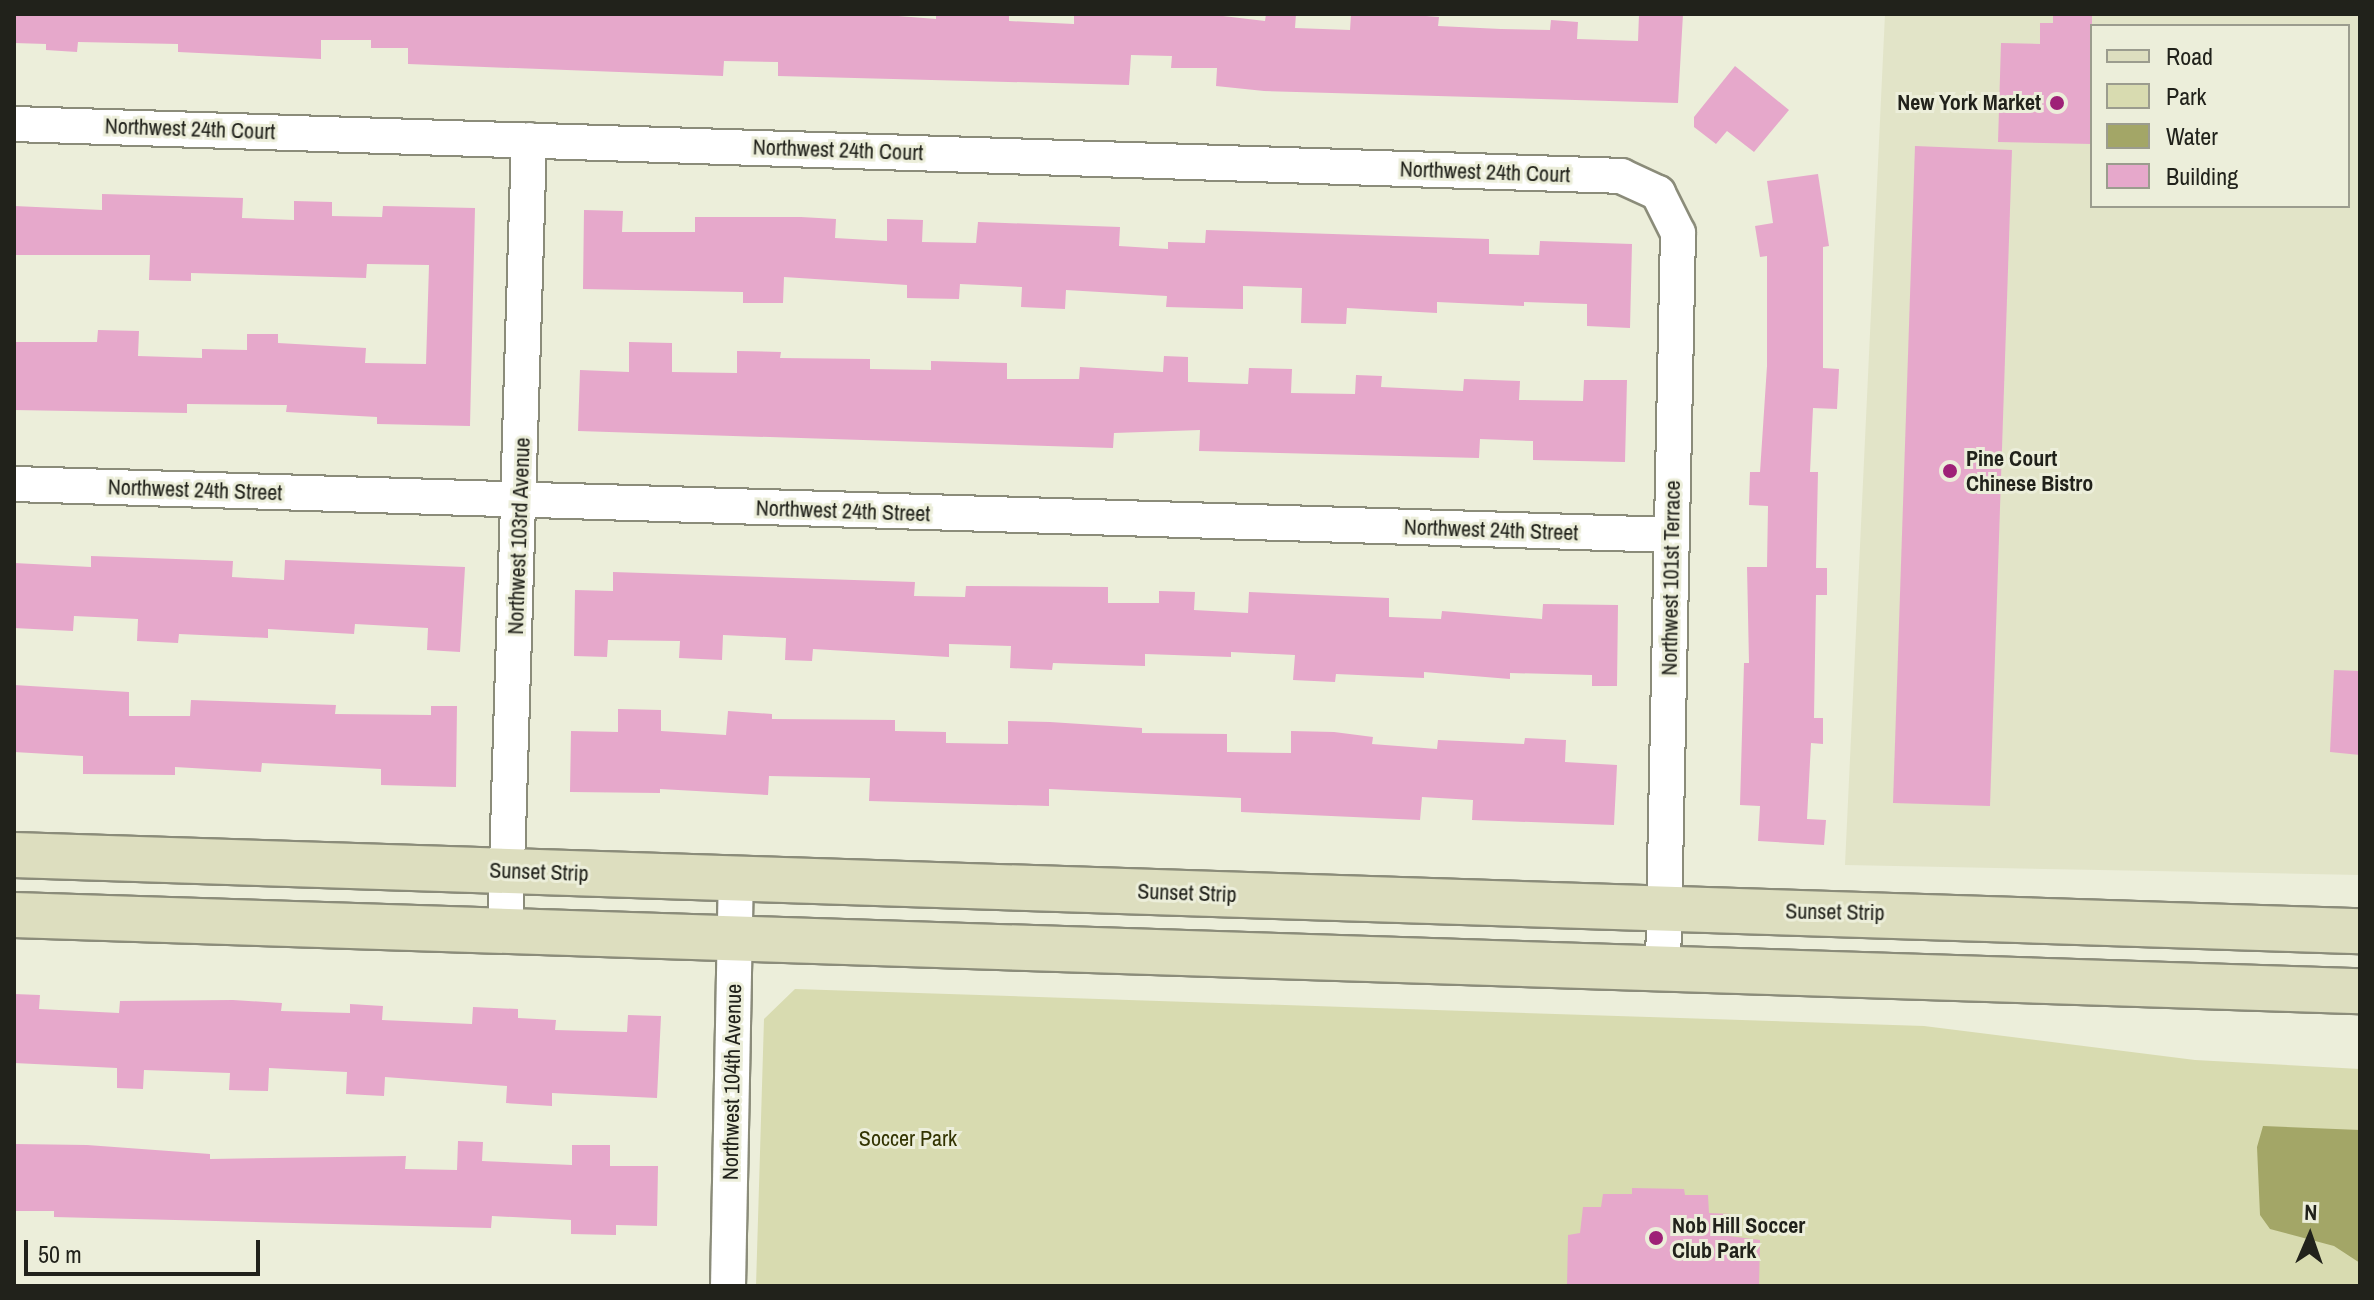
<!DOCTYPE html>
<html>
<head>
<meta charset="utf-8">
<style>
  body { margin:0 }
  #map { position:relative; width:2374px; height:1300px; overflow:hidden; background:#eceeda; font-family:"Archivo Narrow",sans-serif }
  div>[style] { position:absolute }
  .built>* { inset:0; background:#e2e4c8 }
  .green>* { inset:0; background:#d8dbb0 }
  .water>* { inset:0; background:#a3a667 }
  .building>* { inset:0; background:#e6a8cb }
  .roads { filter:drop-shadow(2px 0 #8b8c7a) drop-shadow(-2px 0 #8b8c7a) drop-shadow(0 2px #8b8c7a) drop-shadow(0 -2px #8b8c7a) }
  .street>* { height:34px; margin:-17px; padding:0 17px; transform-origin:17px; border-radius:17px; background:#fff }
  .secondary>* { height:44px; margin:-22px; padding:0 22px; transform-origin:22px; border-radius:22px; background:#dddebf }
  .dots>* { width:22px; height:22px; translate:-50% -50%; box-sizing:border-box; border:4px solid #eceeda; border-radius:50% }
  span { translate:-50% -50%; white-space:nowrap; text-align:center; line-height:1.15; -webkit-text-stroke:6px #eceeda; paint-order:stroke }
  .poi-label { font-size:22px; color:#21221b; font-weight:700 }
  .right { translate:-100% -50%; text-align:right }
  .left { translate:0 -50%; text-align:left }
  .street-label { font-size:22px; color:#21221b }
  .park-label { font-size:22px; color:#323300 }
  .frame { position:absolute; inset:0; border:16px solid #21221b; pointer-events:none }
  .legend { position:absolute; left:2090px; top:24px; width:260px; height:184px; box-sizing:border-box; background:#eceeda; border:2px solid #9b9c8e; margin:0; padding:10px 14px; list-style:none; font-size:24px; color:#21221b }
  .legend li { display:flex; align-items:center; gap:16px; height:40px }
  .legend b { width:40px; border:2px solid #9b9c8e }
  .north { position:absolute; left:2270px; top:1196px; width:80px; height:80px; -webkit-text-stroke:6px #eceeda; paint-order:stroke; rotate:2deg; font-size:22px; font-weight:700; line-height:32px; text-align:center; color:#21221b }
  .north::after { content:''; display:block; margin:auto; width:28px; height:36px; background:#21221b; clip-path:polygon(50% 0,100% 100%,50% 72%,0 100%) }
  .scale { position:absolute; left:24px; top:1240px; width:236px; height:36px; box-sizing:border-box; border:4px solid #21221b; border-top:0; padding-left:10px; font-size:24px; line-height:28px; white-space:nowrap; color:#21221b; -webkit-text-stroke:6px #eceeda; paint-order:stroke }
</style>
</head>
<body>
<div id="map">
  <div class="built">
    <div style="clip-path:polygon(evenodd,1885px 14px,2360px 14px,2360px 875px,1845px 865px,1885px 14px,2092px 26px,2348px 26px,2348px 206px,2092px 206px,2092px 26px)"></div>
  </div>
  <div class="green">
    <div style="clip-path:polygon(795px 989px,1924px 1026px,2195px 1060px,2360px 1069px,2360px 1286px,756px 1286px,764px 1019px)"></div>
  </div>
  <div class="water">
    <div style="clip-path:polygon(2263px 1126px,2360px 1130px,2360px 1263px,2334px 1246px,2270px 1229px,2260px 1215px,2257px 1147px)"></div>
  </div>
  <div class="building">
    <div style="clip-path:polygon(14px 14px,873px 14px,936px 19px,936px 14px,1009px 14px,1009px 21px,1074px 24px,1074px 14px,1206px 14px,1265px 21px,1266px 14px,1296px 14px,1295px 28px,1350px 30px,1351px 14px,1400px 14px,1439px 17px,1438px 26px,1501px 29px,1550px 30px,1551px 20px,1578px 22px,1577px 39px,1638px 41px,1639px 14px,1683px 14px,1678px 103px,1264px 91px,1216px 86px,1217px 68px,1171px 68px,1172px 56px,1131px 55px,1129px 85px,778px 76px,778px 62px,724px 61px,723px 76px,408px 64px,408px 48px,371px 48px,371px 40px,321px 40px,321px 59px,178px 52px,178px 44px,78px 42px,77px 52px,46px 50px,46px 44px,14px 43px)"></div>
    <div style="clip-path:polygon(2053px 14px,2092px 14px,2092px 144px,1998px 142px,2001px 43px,2040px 44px,2040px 23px,2053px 23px)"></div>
    <div style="clip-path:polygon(1735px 66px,1789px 110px,1754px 152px,1727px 131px,1716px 144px,1694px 127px,1694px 117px)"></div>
    <div style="clip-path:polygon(1915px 146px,2012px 150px,1990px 806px,1893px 803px)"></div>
    <div style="clip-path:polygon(1818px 174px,1829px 246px,1823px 247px,1823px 368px,1839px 369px,1837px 409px,1813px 408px,1810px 472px,1818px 472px,1816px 568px,1827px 568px,1827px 595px,1816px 595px,1814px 718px,1823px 718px,1823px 744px,1811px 743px,1807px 819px,1826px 820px,1824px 845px,1758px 841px,1760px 806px,1740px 805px,1744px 663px,1749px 663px,1747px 567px,1767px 567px,1768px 506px,1749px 505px,1750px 472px,1760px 472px,1767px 366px,1767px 256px,1760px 257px,1755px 226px,1773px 223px,1767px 181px)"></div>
    <div style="clip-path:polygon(102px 194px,243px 198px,242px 218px,294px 220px,294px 201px,332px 202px,332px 216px,382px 217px,383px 206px,475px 208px,470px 426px,377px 424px,377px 417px,286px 412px,287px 405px,187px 404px,187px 413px,14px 410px,14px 342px,97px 342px,98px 330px,139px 331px,138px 356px,202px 358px,202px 349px,247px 350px,247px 334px,278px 334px,278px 343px,366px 348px,365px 363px,426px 364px,429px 265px,367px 264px,366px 278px,191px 273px,191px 281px,149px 280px,150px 255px,14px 255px,14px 206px,102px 210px)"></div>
    <div style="clip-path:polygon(584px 210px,623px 211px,622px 232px,695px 232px,695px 217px,801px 217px,836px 219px,835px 238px,887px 241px,887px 219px,923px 220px,922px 242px,976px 243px,978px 222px,1120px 227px,1119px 246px,1168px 249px,1168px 242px,1205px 243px,1206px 230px,1489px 239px,1489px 254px,1539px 255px,1540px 241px,1632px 244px,1630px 328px,1587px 326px,1587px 304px,1524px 302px,1524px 306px,1437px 302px,1437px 313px,1347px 308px,1346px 324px,1301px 323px,1302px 288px,1243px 286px,1243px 309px,1166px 307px,1167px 296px,1066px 290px,1065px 309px,1021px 307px,1022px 287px,960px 284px,959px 299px,907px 298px,907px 285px,784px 277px,783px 303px,743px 303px,743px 292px,583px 289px)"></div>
    <div style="clip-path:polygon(629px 342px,672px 343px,672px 372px,737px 373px,737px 351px,781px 352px,780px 358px,870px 359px,870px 369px,931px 370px,931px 361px,1007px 363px,1007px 379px,1079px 379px,1080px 367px,1163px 372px,1164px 356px,1188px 357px,1188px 382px,1248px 384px,1249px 368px,1292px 369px,1291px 393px,1355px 394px,1356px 375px,1382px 376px,1381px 387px,1463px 391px,1464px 379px,1520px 381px,1519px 400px,1583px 401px,1584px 380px,1627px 380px,1625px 462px,1533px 460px,1533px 441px,1480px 439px,1479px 458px,1199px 451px,1200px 430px,1114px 433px,1113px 448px,578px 431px,580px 370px,629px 372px)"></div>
    <div style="clip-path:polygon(91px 556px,233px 561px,232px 577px,284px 580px,285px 560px,465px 567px,460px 652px,427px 650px,428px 628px,355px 624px,354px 634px,268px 629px,268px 638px,179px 634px,178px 643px,137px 641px,138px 619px,74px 616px,73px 631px,14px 628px,14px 563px,91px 567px)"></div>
    <div style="clip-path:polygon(613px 572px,915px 582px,914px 596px,965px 597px,966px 586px,1108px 587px,1108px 603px,1159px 603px,1159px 591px,1195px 592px,1194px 610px,1248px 613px,1249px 592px,1389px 598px,1389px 617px,1441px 619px,1442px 611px,1542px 619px,1543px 604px,1618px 605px,1617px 686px,1592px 686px,1592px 675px,1510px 673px,1510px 679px,1424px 672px,1424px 678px,1336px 674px,1335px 682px,1293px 680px,1295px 655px,1231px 652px,1231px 657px,1145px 654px,1145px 666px,1053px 663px,1052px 670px,1010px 668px,1011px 646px,949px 644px,949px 657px,813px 649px,812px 661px,785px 660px,786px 638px,723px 635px,722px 660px,679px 658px,680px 641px,608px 640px,607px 657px,574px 656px,575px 590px,613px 591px)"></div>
    <div style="clip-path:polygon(2334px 670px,2360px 671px,2360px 755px,2330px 752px)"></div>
    <div style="clip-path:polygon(14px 685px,129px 692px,129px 716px,190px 716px,191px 700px,336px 705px,335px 714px,431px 715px,431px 706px,457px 706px,456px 787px,381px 785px,381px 769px,262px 763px,261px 772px,175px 767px,175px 775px,83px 774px,83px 756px,14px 752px)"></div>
    <div style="clip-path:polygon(618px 709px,661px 710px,661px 731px,726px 735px,728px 711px,772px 714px,772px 719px,895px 720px,895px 731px,946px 732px,946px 743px,1008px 744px,1008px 721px,1050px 722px,1142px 728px,1142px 733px,1227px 734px,1227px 752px,1291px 753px,1291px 731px,1334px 732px,1373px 737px,1372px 744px,1437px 749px,1438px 740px,1524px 744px,1525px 738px,1566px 740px,1565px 762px,1617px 765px,1614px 825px,1472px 820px,1473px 800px,1422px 797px,1420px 820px,1241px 812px,1241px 798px,1049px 789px,1049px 806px,869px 801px,870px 778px,769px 776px,768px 795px,660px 789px,660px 793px,570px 792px,571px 731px,618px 732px)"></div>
    <div style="clip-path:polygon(14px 994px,40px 995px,39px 1009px,119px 1013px,120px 1001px,233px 1000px,282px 1003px,281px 1011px,350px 1013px,350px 1004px,383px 1006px,382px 1020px,472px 1024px,473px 1007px,518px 1009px,518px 1018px,556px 1020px,555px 1030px,627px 1032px,628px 1015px,661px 1016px,657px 1098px,552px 1093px,552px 1106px,506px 1103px,507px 1086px,385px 1077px,384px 1096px,346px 1094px,347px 1072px,269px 1068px,268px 1091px,229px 1090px,230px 1073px,144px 1070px,143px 1089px,117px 1088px,117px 1068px,14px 1063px)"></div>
    <div style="clip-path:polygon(458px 1141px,483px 1142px,482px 1161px,572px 1165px,572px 1145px,610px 1145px,610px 1166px,658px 1166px,657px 1226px,616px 1225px,616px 1235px,571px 1234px,571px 1220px,492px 1216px,491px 1228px,54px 1217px,54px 1211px,14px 1211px,14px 1144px,87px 1145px,210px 1154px,210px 1159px,406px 1156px,405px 1169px,457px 1170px)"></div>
    <div style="clip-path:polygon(1632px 1188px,1684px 1189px,1685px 1195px,1708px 1195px,1709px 1213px,1731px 1214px,1729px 1236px,1760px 1240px,1759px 1286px,1567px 1286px,1568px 1235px,1580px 1233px,1583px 1207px,1601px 1207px,1603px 1194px,1632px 1194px)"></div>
  </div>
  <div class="roads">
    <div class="street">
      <div style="left:14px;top:124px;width:1608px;rotate:1.85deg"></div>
      <div style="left:1621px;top:176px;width:41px;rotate:24.7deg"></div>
      <div style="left:1658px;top:193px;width:45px;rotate:63.4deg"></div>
      <div style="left:1678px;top:233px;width:735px;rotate:91.17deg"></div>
      <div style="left:14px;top:484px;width:1659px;rotate:1.76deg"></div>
      <div style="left:505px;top:931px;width:791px;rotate:-88.26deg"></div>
      <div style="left:728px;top:1286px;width:408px;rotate:-88.9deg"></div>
    </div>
    <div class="secondary">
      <div style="left:14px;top:855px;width:2347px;rotate:1.86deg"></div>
      <div style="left:14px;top:915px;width:2347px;rotate:1.86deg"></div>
    </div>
  </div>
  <div class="dots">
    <div style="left:2057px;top:103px;background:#9e2177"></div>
    <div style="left:1950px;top:471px;background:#9e2177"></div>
    <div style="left:1656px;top:1238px;background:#9e2177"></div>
  </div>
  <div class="poi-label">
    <span class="right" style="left:2041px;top:103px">New York Market</span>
    <span class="left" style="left:1966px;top:471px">Pine Court<br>Chinese Bistro</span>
    <span class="left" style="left:1672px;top:1238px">Nob Hill Soccer<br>Club Park</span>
  </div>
  <div class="street-label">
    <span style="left:190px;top:129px;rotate:2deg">Northwest 24th Court</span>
    <span style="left:838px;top:150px;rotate:2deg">Northwest 24th Court</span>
    <span style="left:1485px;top:172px;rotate:2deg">Northwest 24th Court</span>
    <span style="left:195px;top:490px;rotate:2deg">Northwest 24th Street</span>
    <span style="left:843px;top:511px;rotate:2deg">Northwest 24th Street</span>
    <span style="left:1491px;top:530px;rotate:2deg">Northwest 24th Street</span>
    <span style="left:519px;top:536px;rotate:-88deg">Northwest 103rd Avenue</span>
    <span style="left:1671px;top:578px;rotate:-89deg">Northwest 101st Terrace</span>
    <span style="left:539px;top:872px;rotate:2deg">Sunset Strip</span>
    <span style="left:1187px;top:893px;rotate:2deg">Sunset Strip</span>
    <span style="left:1835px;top:912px;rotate:1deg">Sunset Strip</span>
    <span style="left:732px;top:1082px;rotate:-89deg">Northwest 104th Avenue</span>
  </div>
  <div class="park-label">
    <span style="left:908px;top:1139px">Soccer Park</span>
  </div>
  <div class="frame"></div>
  <ul class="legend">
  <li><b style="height:10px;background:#dddebf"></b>Road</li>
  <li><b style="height:22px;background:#d8dbb0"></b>Park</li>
  <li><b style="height:22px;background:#a3a667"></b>Water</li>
  <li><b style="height:22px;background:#e6a8cb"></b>Building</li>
  </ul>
  <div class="north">N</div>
  <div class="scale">50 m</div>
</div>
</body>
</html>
